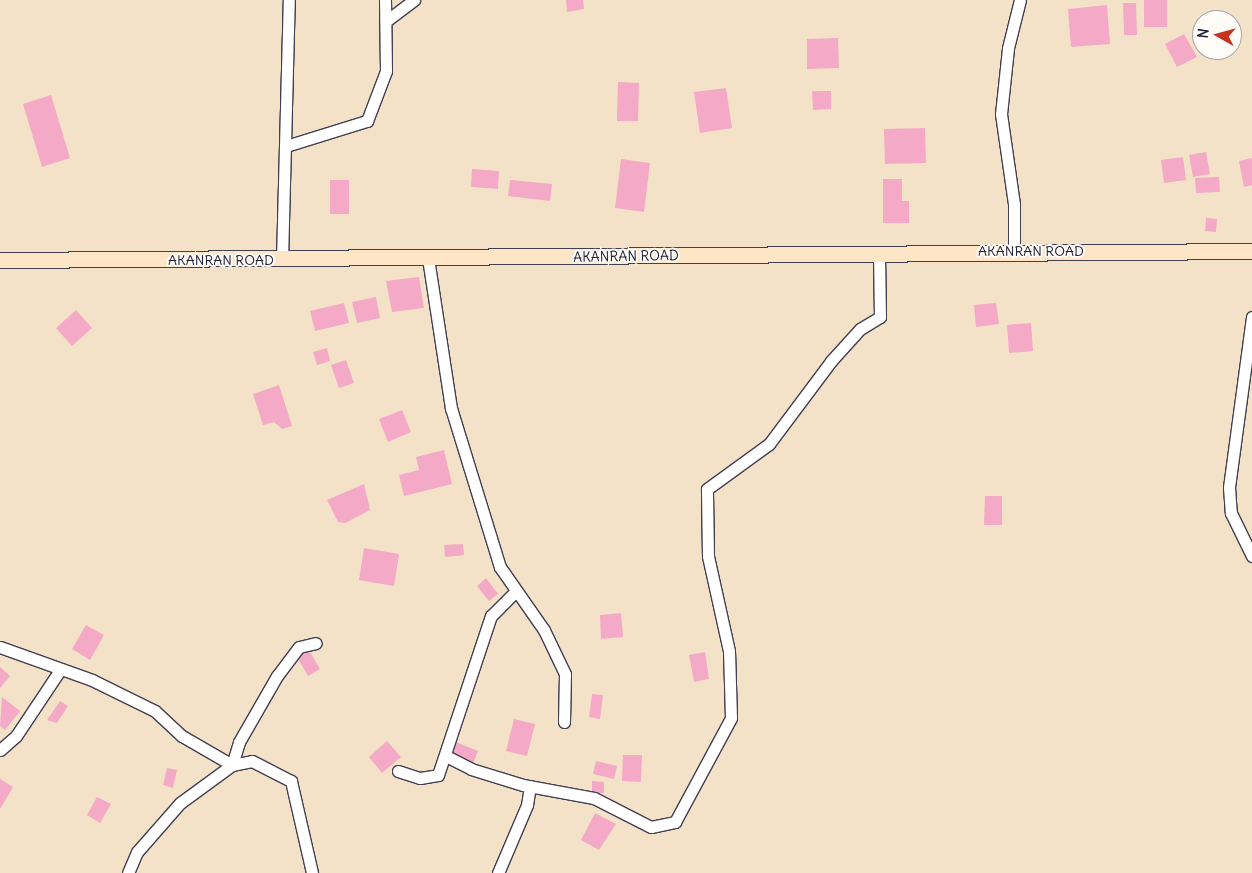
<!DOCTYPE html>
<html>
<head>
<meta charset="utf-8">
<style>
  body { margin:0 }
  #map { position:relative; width:1252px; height:873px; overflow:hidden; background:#f3e2c7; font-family:Delius,sans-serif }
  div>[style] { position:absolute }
  .building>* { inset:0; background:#f4aac7 }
  .roads { filter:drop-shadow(1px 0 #413f50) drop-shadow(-1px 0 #413f50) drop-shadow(0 1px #413f50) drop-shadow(0 -1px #413f50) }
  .minor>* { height:11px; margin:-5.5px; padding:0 5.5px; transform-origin:5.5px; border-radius:5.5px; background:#fff }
  .secondary>* { height:15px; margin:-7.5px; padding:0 7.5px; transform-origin:7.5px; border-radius:7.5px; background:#fde5c5 }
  span { translate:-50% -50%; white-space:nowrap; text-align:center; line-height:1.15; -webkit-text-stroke:4px #fdfcf7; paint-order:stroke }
  .street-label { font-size:14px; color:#22223b }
  .north { position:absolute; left:1192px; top:10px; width:50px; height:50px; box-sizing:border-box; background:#fdfcf7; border:1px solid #a5a5ac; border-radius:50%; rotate:277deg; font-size:14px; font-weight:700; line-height:20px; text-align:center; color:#22223b }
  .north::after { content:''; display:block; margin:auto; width:18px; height:22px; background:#c8321e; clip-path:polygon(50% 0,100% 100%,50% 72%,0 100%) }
</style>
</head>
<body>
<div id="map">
  <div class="building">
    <div style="clip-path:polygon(566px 0,583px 0,584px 9px,567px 12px)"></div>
    <div style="clip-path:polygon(1144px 0,1167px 0,1167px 27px,1144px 27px)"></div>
    <div style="clip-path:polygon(1123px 3px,1136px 3px,1137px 35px,1124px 35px)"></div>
    <div style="clip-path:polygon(1107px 5px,1110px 44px,1071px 47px,1068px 9px)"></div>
    <div style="clip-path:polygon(1184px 34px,1197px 57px,1177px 67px,1165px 44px)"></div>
    <div style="clip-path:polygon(838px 38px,839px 68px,807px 69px,807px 39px)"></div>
    <div style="clip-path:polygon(618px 82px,639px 83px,638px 121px,617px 121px)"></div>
    <div style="clip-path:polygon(726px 88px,732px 128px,700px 133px,694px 92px)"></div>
    <div style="clip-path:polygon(812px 91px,831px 91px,831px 109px,813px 110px)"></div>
    <div style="clip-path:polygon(51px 95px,70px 158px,42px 167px,23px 104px)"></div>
    <div style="clip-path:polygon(925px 128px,926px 163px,885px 164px,884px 129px)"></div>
    <div style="clip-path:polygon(1206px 152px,1210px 174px,1193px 177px,1189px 155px)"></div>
    <div style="clip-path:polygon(1183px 157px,1186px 180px,1164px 183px,1161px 160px)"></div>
    <div style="clip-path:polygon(1252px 158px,1252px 185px,1244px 187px,1239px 161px)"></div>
    <div style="clip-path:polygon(621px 159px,650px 163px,644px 212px,615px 208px)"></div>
    <div style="clip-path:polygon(472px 169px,499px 171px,498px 189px,471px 187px)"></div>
    <div style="clip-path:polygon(1219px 177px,1220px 192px,1196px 193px,1195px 178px)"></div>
    <div style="clip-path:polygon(883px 179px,902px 179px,902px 201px,909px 201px,909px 223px,883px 223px)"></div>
    <div style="clip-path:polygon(330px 180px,349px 180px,349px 214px,330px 214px)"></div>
    <div style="clip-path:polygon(510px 180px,552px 184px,550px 201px,508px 196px)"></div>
    <div style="clip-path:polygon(1206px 218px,1217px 219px,1216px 232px,1205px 231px)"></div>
    <div style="clip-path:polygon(419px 277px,424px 308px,392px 312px,386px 281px)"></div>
    <div style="clip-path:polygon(376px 297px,380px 318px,357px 323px,352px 302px)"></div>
    <div style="clip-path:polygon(344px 303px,349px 323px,315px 331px,310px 311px)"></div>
    <div style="clip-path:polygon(996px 303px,999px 324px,976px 327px,974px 305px)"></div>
    <div style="clip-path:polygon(76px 310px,92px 328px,72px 346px,56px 328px)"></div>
    <div style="clip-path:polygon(1031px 323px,1033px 351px,1009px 353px,1007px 325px)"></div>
    <div style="clip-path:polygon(327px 348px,330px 361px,317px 365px,313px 352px)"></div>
    <div style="clip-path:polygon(346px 360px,354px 383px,339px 388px,331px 365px)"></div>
    <div style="clip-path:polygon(279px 385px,292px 426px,282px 429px,274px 422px,263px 425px,253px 394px)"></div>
    <div style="clip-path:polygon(402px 410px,411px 432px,388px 442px,379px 419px)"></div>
    <div style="clip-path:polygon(444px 450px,452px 484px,404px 496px,399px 475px,419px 470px,416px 457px)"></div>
    <div style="clip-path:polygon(364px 484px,370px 510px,345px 523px,338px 522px,327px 500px)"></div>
    <div style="clip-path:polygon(985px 496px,1002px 496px,1002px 525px,984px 525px)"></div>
    <div style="clip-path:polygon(463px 544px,464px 555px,445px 557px,444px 545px)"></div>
    <div style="clip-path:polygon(364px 548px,399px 554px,394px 586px,359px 580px)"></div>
    <div style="clip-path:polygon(486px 578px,498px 594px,489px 601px,477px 586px)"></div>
    <div style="clip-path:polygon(621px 613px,623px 637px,601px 639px,600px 615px)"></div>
    <div style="clip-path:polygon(86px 625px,104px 635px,90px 660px,72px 649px)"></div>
    <div style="clip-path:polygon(309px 650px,320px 669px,308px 676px,297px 657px)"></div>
    <div style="clip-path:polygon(705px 652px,709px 679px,694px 682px,689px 655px)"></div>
    <div style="clip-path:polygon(0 667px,10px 676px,0 688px)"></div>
    <div style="clip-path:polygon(592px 694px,603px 695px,600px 719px,589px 717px)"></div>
    <div style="clip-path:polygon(2px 697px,20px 711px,5px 730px,0 726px)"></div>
    <div style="clip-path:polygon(60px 701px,68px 706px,57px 723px,47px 720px)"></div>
    <div style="clip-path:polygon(514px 719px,535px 724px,527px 756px,506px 751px)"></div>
    <div style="clip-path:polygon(387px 741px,401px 757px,382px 773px,369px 757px)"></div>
    <div style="clip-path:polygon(456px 742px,478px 751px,472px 766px,450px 757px)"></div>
    <div style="clip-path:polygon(623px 755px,642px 755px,641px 782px,622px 781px)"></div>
    <div style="clip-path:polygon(596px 761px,617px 766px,614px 779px,593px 774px)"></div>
    <div style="clip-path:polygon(167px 768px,177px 770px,173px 788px,163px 785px)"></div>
    <div style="clip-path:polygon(0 779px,13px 787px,0 809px)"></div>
    <div style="clip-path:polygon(592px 781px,604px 782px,604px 793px,592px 793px)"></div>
    <div style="clip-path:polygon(97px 797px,111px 804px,100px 823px,87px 815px)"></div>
    <div style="clip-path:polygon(595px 813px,616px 824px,599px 850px,581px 840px)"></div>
  </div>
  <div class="roads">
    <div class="minor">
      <div style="left:386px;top:21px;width:35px;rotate:-37deg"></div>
      <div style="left:286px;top:146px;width:85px;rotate:-17.2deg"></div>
      <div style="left:367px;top:121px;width:53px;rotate:-69.2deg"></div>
      <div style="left:386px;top:71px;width:71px;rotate:-90.8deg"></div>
      <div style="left:1014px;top:251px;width:47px;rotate:-90deg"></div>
      <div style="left:1014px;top:204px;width:91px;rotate:-98.2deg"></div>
      <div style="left:1001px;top:114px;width:66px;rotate:-83.9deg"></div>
      <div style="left:1008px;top:48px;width:49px;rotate:-76deg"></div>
      <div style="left:428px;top:258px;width:152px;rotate:81.3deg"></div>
      <div style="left:451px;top:408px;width:166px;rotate:72.9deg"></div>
      <div style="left:500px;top:567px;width:77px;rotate:55.1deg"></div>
      <div style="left:544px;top:630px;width:49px;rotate:64.5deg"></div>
      <div style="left:565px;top:674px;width:48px;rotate:91.2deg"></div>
      <div style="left:282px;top:260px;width:260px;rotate:-88.5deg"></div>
      <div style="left:1252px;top:317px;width:172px;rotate:97.7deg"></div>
      <div style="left:1229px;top:487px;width:26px;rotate:86deg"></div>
      <div style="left:1231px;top:513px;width:48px;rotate:64deg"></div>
      <div style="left:0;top:647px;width:98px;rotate:19.7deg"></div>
      <div style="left:92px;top:680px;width:70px;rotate:26.2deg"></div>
      <div style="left:155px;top:711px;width:37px;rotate:43deg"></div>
      <div style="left:182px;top:736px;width:58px;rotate:30.1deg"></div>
      <div style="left:232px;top:765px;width:20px;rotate:-11deg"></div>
      <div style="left:252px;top:761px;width:44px;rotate:27.1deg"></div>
      <div style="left:291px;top:781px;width:94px;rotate:77.1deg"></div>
      <div style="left:0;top:750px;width:21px;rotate:-41deg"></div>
      <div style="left:16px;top:736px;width:79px;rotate:-56.3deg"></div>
      <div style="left:446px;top:756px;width:28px;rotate:27deg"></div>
      <div style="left:471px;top:769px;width:54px;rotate:17.1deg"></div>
      <div style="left:523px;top:785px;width:72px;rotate:10.4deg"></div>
      <div style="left:594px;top:798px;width:64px;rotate:27deg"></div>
      <div style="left:651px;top:827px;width:25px;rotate:-12deg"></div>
      <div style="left:675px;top:822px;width:118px;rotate:-61.7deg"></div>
      <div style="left:731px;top:718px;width:67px;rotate:-91.7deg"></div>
      <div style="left:729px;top:651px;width:97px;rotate:-102.5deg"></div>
      <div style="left:708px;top:556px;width:67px;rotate:-90.9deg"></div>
      <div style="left:707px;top:489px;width:77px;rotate:-36deg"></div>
      <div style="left:769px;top:444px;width:104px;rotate:-53.2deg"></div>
      <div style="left:831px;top:361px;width:43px;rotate:-47.8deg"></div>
      <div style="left:860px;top:329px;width:23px;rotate:-31deg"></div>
      <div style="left:880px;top:317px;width:64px;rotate:-90.9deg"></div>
      <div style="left:398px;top:771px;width:23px;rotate:18deg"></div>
      <div style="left:420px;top:778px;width:18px;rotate:-9deg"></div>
      <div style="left:438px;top:775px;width:168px;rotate:-71.6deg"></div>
      <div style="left:491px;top:616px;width:34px;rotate:-45deg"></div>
      <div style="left:128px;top:873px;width:23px;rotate:-67deg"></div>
      <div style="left:137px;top:852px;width:65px;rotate:-48.7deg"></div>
      <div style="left:180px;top:803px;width:64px;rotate:-36.2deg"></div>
      <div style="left:232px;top:765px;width:24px;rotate:-73deg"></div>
      <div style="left:239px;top:742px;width:76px;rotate:-60.1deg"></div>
      <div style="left:277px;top:676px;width:36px;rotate:-53deg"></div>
      <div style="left:299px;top:647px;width:17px;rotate:-13deg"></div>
      <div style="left:498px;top:873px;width:74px;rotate:-66.9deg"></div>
      <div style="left:527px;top:805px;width:19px;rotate:-81deg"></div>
    </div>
    <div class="secondary">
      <div style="left:0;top:260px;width:1252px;rotate:-0.41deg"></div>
    </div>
  </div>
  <div class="street-label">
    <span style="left:1031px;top:251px">AKANRAN ROAD</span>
    <span style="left:626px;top:256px;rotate:-1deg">AKANRAN ROAD</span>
    <span style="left:221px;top:260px">AKANRAN ROAD</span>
  </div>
  <div class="north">N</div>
</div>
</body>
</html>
